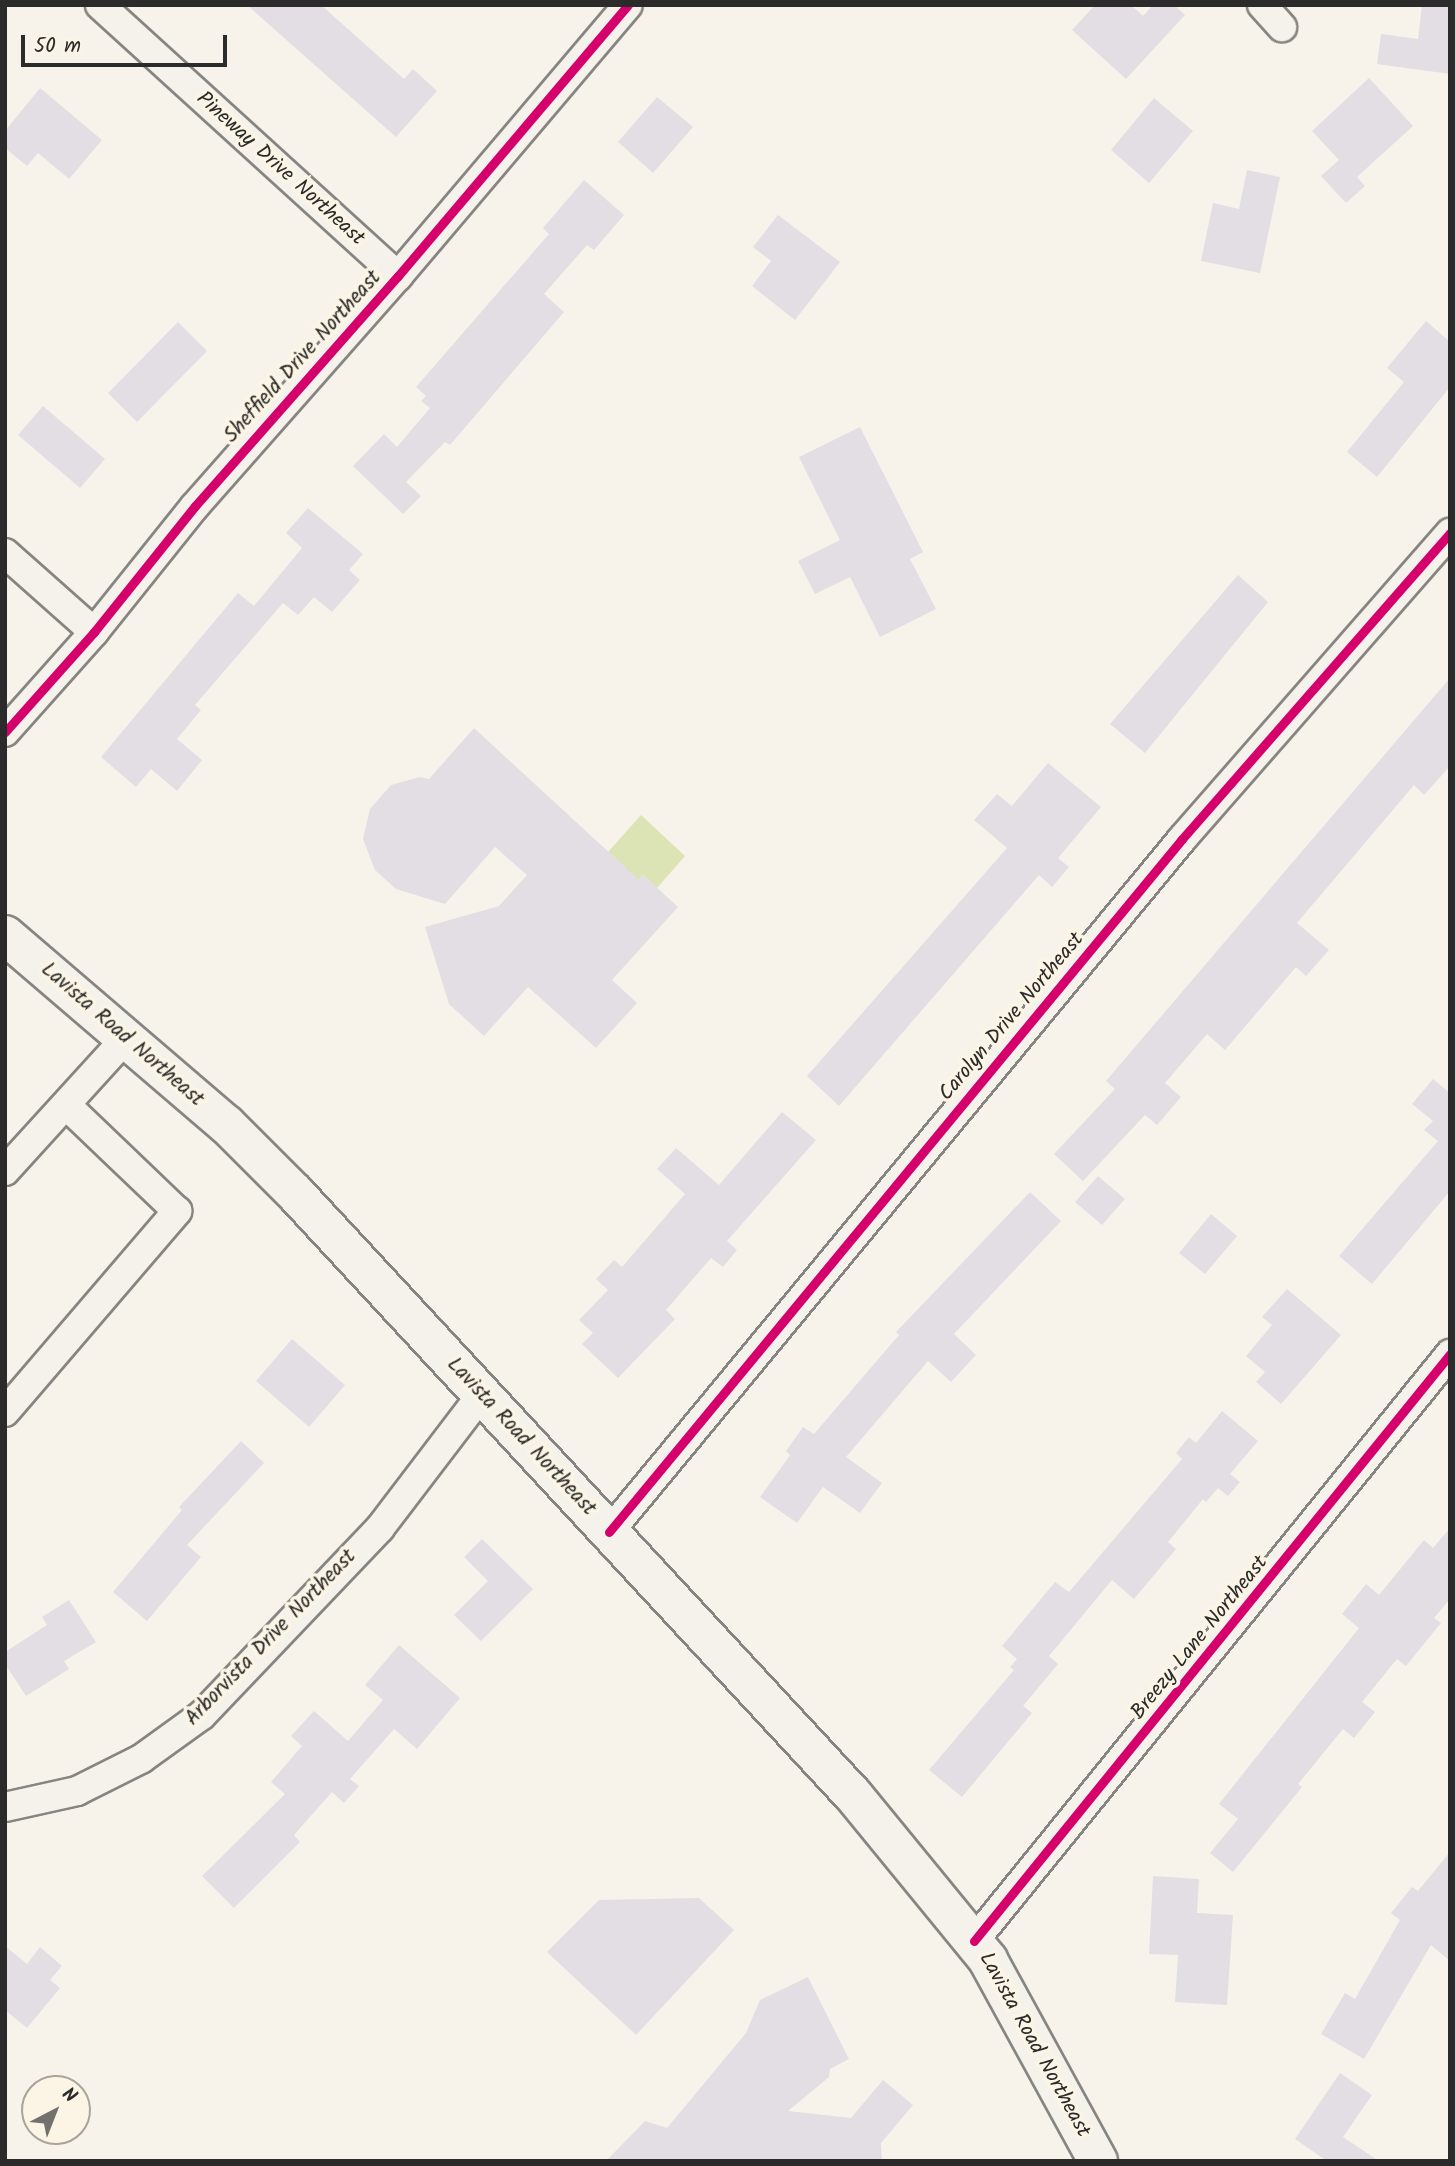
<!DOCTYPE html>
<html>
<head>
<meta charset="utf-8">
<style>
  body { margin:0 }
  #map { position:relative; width:1455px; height:2166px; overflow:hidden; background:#f7f3ea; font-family:Kalam,sans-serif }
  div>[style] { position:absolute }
  .green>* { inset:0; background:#dce3b5 }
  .building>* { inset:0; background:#e3dee3 }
  .roads { filter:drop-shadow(2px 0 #878581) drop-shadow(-2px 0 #878581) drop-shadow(0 2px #878581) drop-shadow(0 -2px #878581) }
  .street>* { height:28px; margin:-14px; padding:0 14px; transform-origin:14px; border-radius:14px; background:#f5f2ec }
  .secondary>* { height:38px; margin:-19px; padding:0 19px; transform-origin:19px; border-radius:19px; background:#f5f2ec }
  .cycleway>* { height:9px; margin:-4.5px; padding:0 4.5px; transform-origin:4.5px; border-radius:4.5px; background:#d6006c }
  span { translate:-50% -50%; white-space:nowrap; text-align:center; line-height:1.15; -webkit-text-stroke:7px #fcf5e5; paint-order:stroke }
  .street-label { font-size:21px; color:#2b2b2b }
  .frame { position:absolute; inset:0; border:7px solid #2b2b2b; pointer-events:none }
  .north { position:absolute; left:21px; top:2075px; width:70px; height:70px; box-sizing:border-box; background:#fcf5e5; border:2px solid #a8a49b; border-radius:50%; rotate:42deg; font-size:19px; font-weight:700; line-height:28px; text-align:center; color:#2b2b2b }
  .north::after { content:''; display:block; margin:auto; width:24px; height:32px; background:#72716e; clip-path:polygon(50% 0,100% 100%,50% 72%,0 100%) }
  .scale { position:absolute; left:21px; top:35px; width:206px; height:32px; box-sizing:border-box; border:4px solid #2b2b2b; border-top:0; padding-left:9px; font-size:21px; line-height:24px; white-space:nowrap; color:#2b2b2b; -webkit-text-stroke:5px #fcf5e5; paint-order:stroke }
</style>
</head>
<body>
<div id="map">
  <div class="green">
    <div style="clip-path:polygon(641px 815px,685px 856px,657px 888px,643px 875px,630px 890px,625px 867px,608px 852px)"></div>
  </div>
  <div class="building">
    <div style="clip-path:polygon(247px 5px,321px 5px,404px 79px,413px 69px,437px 91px,396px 137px)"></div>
    <div style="clip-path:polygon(1095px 5px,1131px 5px,1143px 16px,1153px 5px,1174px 5px,1185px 15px,1126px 79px,1072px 30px)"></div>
    <div style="clip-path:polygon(1422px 5px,1450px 5px,1450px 74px,1377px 64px,1381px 34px,1418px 39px)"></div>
    <div style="clip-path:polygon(1369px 78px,1413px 126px,1357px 177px,1365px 186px,1346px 203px,1321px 176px,1339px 160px,1312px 131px)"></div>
    <div style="clip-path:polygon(40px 88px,102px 140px,69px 179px,38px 153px,27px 166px,5px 148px,5px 131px)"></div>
    <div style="clip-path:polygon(657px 97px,693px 127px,653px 173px,618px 142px)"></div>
    <div style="clip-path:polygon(1154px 98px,1193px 131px,1149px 183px,1111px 150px)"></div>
    <div style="clip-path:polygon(1247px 170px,1280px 177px,1260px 273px,1201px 261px,1213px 203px,1239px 209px)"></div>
    <div style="clip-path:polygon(584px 180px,624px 215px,594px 250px,587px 245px,544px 294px,564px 312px,450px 445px,445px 442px,406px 482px,421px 496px,403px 514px,353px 466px,384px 434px,397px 447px,430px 408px,421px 401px,426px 396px,416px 387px,549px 234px,543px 228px)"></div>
    <div style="clip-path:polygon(778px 215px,840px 262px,795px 320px,752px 286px,771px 261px,753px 247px)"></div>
    <div style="clip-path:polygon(1426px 321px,1450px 342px,1450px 387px,1377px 477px,1347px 452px,1404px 382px,1387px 368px)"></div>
    <div style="clip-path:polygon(178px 322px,207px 351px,137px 422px,108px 393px)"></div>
    <div style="clip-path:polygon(43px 406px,105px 459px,80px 488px,18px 435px)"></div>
    <div style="clip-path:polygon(860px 427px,923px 552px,910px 559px,936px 609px,880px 637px,850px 577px,815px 594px,798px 561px,840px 540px,799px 457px)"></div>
    <div style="clip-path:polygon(308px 508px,363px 554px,349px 570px,360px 580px,332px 612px,314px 597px,298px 615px,283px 603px,195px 705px,201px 710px,177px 739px,202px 760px,177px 791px,151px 769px,136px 787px,101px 757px,238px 593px,254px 606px,302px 548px,286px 533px)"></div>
    <div style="clip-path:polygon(1238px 575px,1268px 602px,1145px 753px,1110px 724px)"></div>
    <div style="clip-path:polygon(1450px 678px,1450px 766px,1424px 795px,1414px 785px,1297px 923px,1329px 950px,1306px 976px,1296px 967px,1225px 1050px,1207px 1034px,1165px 1083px,1181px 1097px,1157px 1125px,1145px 1115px,1083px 1181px,1054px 1154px,1115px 1089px,1106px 1081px)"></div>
    <div style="clip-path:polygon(474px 728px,639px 880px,643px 875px,678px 907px,612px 980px,637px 1003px,596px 1048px,528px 987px,484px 1036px,449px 1004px,425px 927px,499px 906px,527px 875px,495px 847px,445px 904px,396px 889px,375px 870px,363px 839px,370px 809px,391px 785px,420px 777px,429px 779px)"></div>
    <div style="clip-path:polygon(1048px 763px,1101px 807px,1058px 858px,1069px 867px,1052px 887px,1039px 875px,839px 1106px,807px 1076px,1007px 848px,974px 820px,997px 794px,1012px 806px)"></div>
    <div style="clip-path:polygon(1433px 1079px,1450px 1093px,1450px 1191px,1372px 1284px,1339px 1256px,1438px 1141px,1424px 1130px,1433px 1121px,1412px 1104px)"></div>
    <div style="clip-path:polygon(782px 1112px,816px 1140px,727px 1241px,737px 1250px,723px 1267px,711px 1258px,666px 1310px,675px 1319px,618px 1378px,582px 1344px,593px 1333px,579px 1320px,608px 1290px,596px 1279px,614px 1260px,622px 1267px,685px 1194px,657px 1169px,676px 1148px,719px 1185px)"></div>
    <div style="clip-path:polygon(1098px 1176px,1125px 1199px,1102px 1225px,1075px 1202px)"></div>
    <div style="clip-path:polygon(1030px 1192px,1061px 1221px,954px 1334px,976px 1355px,951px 1382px,928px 1361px,846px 1457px,882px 1483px,860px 1513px,823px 1487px,797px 1523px,760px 1497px,790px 1455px,786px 1451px,803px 1427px,814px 1434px,899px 1335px,896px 1332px)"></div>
    <div style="clip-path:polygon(1211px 1214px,1237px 1236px,1205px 1274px,1179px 1253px)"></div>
    <div style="clip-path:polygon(1287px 1289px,1341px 1335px,1281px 1404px,1256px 1382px,1265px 1372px,1246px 1356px,1272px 1325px,1262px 1317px)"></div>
    <div style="clip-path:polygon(292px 1339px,345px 1385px,309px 1427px,256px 1381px)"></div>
    <div style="clip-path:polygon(1222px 1411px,1258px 1441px,1230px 1474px,1240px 1482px,1228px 1496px,1218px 1488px,1206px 1502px,1203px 1499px,1168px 1542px,1176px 1549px,1134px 1599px,1112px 1580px,1049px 1656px,1058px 1664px,1023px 1706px,1032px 1713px,962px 1797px,929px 1770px,1014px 1670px,1010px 1667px,1017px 1659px,1002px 1646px,1055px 1582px,1069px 1592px,1182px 1459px,1176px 1453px,1189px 1437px,1196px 1443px)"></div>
    <div style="clip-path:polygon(241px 1441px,264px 1463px,187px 1545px,201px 1557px,147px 1621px,113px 1592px,182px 1510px,179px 1507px)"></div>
    <div style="clip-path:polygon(1450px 1528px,1450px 1599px,1434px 1618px,1441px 1623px,1406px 1666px,1397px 1659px,1362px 1702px,1375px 1712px,1354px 1738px,1343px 1729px,1298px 1784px,1302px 1787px,1233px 1872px,1210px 1853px,1238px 1819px,1219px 1804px,1359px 1628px,1342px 1614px,1366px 1584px,1379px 1595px,1424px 1540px,1433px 1548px)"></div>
    <div style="clip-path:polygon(482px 1539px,533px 1589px,481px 1641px,454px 1615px,488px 1581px,464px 1557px)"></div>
    <div style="clip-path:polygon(69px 1600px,96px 1642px,64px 1661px,69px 1669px,26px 1696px,5px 1664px,5px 1652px,47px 1625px,42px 1617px)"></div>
    <div style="clip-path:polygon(399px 1645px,460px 1698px,417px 1749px,394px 1729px,350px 1779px,359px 1786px,344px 1803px,332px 1792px,294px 1835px,300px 1842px,234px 1908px,202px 1876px,285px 1794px,271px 1782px,302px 1746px,291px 1736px,314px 1711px,348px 1741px,383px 1700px,365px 1685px)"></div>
    <div style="clip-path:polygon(1450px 1852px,1450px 1961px,1431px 1945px,1364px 2059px,1321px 2034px,1345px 1993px,1355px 1999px,1400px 1920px,1391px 1913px,1412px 1887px,1418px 1891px)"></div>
    <div style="clip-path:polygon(1153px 1876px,1199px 1879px,1197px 1913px,1233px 1915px,1227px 2005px,1175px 2002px,1178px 1955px,1149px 1954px)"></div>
    <div style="clip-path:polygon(699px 1898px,734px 1930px,636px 2035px,547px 1952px,599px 1900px)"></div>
    <div style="clip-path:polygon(5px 1946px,27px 1964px,40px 1947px,62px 1966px,50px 1980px,60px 1988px,27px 2028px,5px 2010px)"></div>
    <div style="clip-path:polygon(808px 1977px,849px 2059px,830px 2069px,829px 2077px,788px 2111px,851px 2118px,883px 2080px,913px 2105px,881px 2143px,882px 2161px,606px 2161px,645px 2121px,667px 2128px,746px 2033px,760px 2000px)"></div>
    <div style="clip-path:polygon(1340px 2073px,1372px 2095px,1343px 2137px,1379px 2161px,1327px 2161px,1295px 2139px)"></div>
  </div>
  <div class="roads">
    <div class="street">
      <div style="left:100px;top:5px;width:403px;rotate:42.3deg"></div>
      <div style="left:1262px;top:5px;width:30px;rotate:48deg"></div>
      <div style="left:5px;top:553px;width:119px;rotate:41.6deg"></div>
      <div style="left:5px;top:732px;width:134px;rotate:-48.3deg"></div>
      <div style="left:94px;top:632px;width:161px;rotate:-51.3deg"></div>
      <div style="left:195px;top:506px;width:307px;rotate:-48.6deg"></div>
      <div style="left:398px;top:276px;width:355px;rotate:-49.7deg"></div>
      <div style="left:5px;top:1171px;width:180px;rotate:-47.7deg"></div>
      <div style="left:5px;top:1412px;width:265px;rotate:-49.4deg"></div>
      <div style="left:177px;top:1211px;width:152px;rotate:-136.3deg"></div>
      <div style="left:609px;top:1532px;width:899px;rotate:-50.41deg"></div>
      <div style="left:1182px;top:839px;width:407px;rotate:-48.8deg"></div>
      <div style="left:5px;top:1807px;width:74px;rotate:-12.5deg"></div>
      <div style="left:77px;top:1791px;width:72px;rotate:-26.6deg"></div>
      <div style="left:141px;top:1759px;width:75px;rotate:-35.8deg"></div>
      <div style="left:202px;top:1715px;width:258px;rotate:-46.4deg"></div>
      <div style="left:380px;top:1528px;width:168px;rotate:-52.7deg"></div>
      <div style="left:974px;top:1941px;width:756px;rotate:-50.96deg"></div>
    </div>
    <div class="secondary">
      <div style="left:5px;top:935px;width:292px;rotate:40.6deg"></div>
      <div style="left:227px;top:1125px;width:96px;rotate:45deg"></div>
      <div style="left:295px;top:1193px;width:822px;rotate:47.17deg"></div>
      <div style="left:854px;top:1796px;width:212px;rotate:50.7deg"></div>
      <div style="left:988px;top:1960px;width:229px;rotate:61.3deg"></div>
    </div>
  </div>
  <div class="cycleway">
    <div style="left:5px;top:732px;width:134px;rotate:-48.3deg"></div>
    <div style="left:94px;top:632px;width:161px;rotate:-51.3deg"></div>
    <div style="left:195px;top:506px;width:307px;rotate:-48.6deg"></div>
    <div style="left:398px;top:276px;width:355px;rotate:-49.7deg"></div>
    <div style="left:609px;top:1532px;width:899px;rotate:-50.41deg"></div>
    <div style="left:1182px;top:839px;width:407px;rotate:-48.8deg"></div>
    <div style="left:974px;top:1941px;width:756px;rotate:-50.96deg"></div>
  </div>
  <div class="street-label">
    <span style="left:280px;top:169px;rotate:42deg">Pineway Drive Northeast</span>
    <span style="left:303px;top:357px;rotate:-48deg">Sheffield Drive Northeast</span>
    <span style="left:1012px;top:1017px;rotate:-50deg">Carolyn Drive Northeast</span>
    <span style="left:122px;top:1035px;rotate:41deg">Lavista Road Northeast</span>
    <span style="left:521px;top:1437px;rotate:47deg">Lavista Road Northeast</span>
    <span style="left:271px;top:1638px;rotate:-46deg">Arborvista Drive Northeast</span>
    <span style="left:1200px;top:1638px;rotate:-51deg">Breezy Lane Northeast</span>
    <span style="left:1034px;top:2045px;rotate:61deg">Lavista Road Northeast</span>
  </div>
  <div class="frame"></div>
  <div class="north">N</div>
  <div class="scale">50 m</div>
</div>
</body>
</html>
